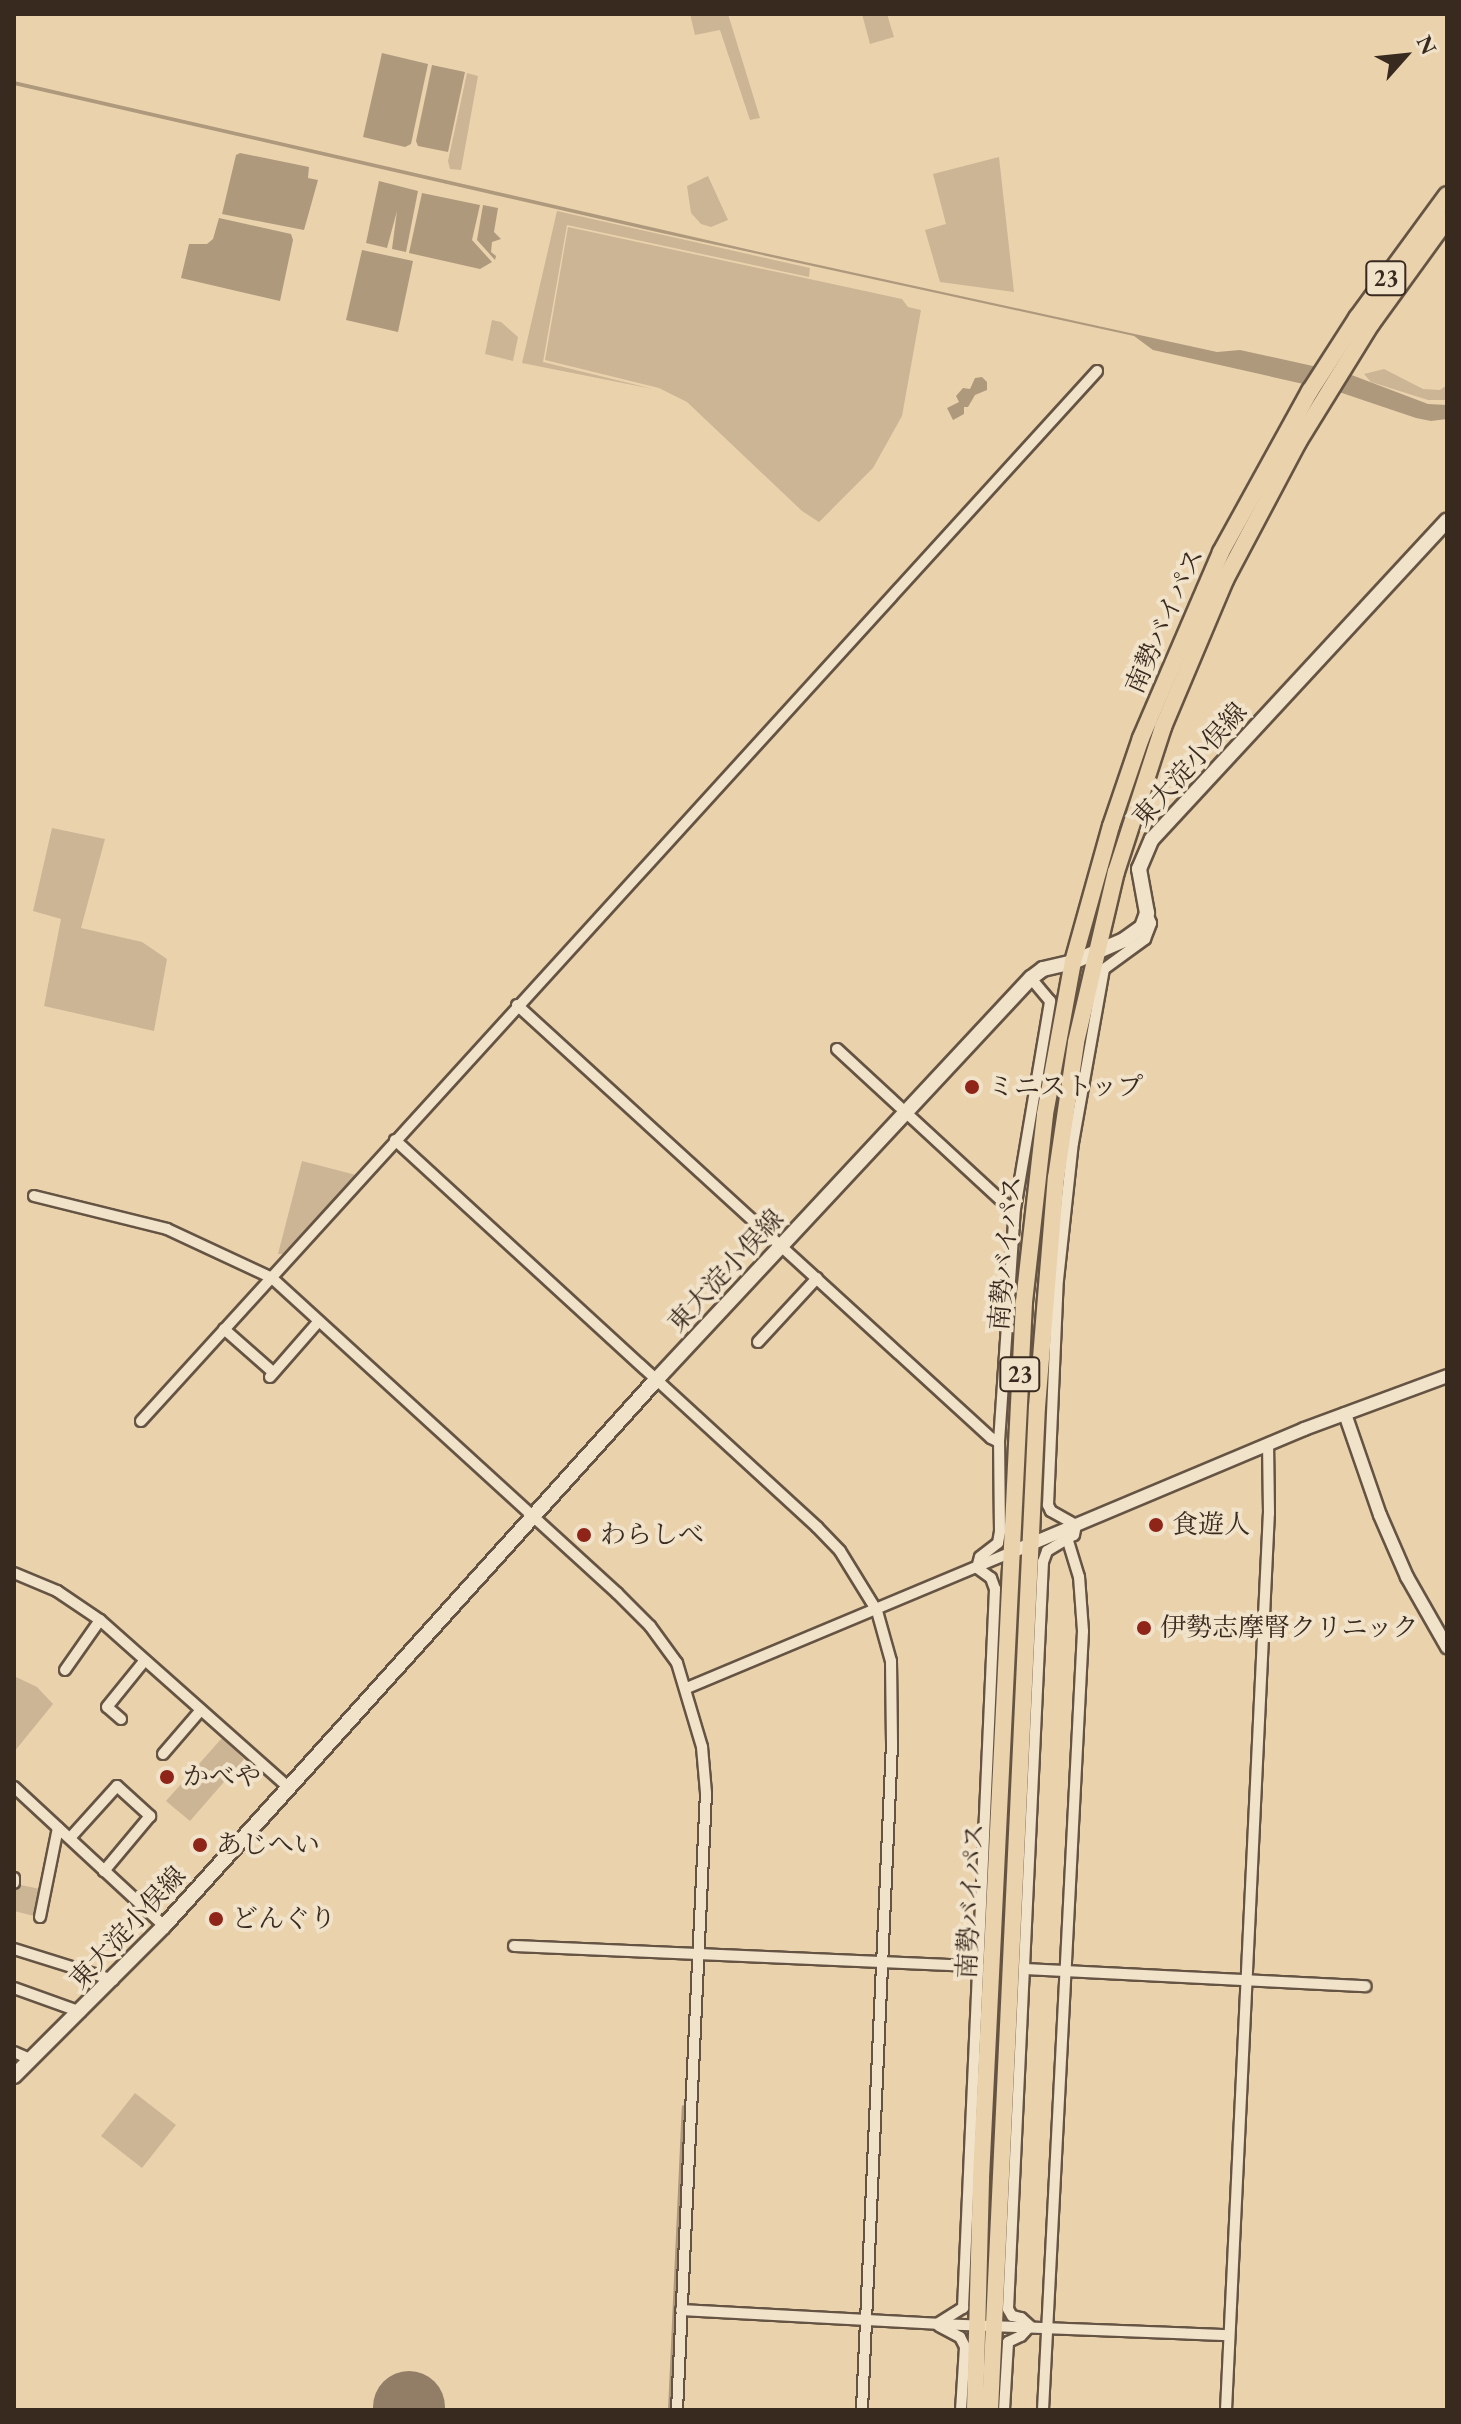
<!DOCTYPE html>
<html>
<head>
<meta charset="utf-8">
<style>
  body { margin:0 }
  #map { position:relative; width:1461px; height:2424px; overflow:hidden; background:#ead2ad; font-family:"EB Garamond","Noto Serif JP",serif }
  div>[style] { position:absolute }
  .green>* { inset:0; background:#ccb595 }
  .water>* { inset:0; background:#ae997d }
  .stream>* { height:3px; margin:-1.5px; padding:0 1.5px; transform-origin:1.5px; border-radius:1.5px; background:#ae997d }
  .runway>* { height:72px; margin:-36px; padding:0 36px; transform-origin:36px; border-radius:36px; background:#927e66 }
  .roads { filter:drop-shadow(2px 0 #655443) drop-shadow(-2px 0 #655443) drop-shadow(0 2px #655443) drop-shadow(0 -2px #655443) }
  .minor>* { height:10px; margin:-5px; padding:0 5px; transform-origin:5px; border-radius:5px; background:#f1e2ca }
  .tertiary>* { height:12px; margin:-6px; padding:0 6px; transform-origin:6px; border-radius:6px; background:#f1e2ca }
  .secondary>* { height:14px; margin:-7px; padding:0 7px; transform-origin:7px; border-radius:7px; background:#f1e2ca }
  .trunk>* { height:16px; margin:-8px; padding:0 8px; transform-origin:8px; border-radius:8px; background:#ead2ad }
  .dots>* { width:22px; height:22px; translate:-50% -50%; box-sizing:border-box; border:4px solid #f1e2ca; border-radius:50% }
  span { translate:-50% -50%; white-space:nowrap; text-align:center; line-height:1.15; -webkit-text-stroke:8px #f1e2ca; paint-order:stroke }
  .shield-label span { padding:2px 6px; background:#f1e2ca; border:2px solid; border-radius:6px; -webkit-text-stroke-width:0 }
  .shield-label { font-size:24px; color:#392a20; font-weight:700 }
  .street-label { font-size:26px; color:#392a20 }
  .poi-label { font-size:26px; color:#392a20 }
  .left { translate:0 -50%; text-align:left }
  .frame { position:absolute; inset:0; border:16px solid #392a20; pointer-events:none }
  .north { position:absolute; left:1365px; top:16px; width:80px; height:80px; -webkit-text-stroke:6px #f1e2ca; paint-order:stroke; rotate:63deg; font-size:22px; font-weight:700; line-height:32px; text-align:center; color:#392a20 }
  .north::after { content:''; display:block; margin:auto; width:28px; height:36px; background:#392a20; clip-path:polygon(50% 0,100% 100%,50% 72%,0 100%) }
</style>
</head>
<body>
<div id="map">
  <div class="green">
    <div style="clip-path:polygon(690px 14px,728px 14px,760px 118px,750px 120px,720px 30px,695px 35px)"></div>
    <div style="clip-path:polygon(862px 14px,887px 14px,894px 37px,870px 44px)"></div>
    <div style="clip-path:polygon(467px 73px,478px 76px,461px 170px,450px 169px,448px 161px)"></div>
    <div style="clip-path:polygon(999px 157px,1014px 292px,940px 282px,925px 230px,946px 224px,933px 174px)"></div>
    <div style="clip-path:polygon(708px 176px,728px 220px,711px 227px,701px 224px,691px 213px,687px 186px)"></div>
    <div style="clip-path:polygon(557px 211px,810px 268px,809px 277px,567px 225px,543px 362px,653px 389px,522px 363px)"></div>
    <div style="clip-path:polygon(568px 227px,902px 299px,908px 307px,921px 310px,902px 416px,873px 468px,819px 522px,802px 511px,687px 402px,659px 388px,545px 360px)"></div>
    <div style="clip-path:polygon(492px 320px,501px 322px,518px 337px,513px 361px,485px 354px)"></div>
    <div style="clip-path:polygon(1384px 369px,1423px 389px,1440px 390px,1447px 385px,1447px 400px,1428px 400px,1371px 382px,1364px 374px)"></div>
    <div style="clip-path:polygon(52px 828px,105px 839px,81px 928px,142px 942px,167px 959px,154px 1031px,44px 1006px,61px 919px,33px 911px)"></div>
    <div style="clip-path:polygon(302px 1161px,356px 1175px,286px 1254px,278px 1254px)"></div>
    <div style="clip-path:polygon(14px 1676px,37px 1687px,53px 1704px,14px 1752px)"></div>
    <div style="clip-path:polygon(222px 1738px,244px 1759px,190px 1821px,166px 1801px)"></div>
    <div style="clip-path:polygon(16px 1884px,40px 1889px,34px 1916px,14px 1911px)"></div>
    <div style="clip-path:polygon(135px 2093px,176px 2125px,142px 2168px,101px 2136px)"></div>
  </div>
  <div class="water">
    <div style="clip-path:polygon(382px 53px,428px 64px,411px 144px,405px 147px,363px 137px)"></div>
    <div style="clip-path:polygon(432px 65px,465px 72px,448px 152px,418px 146px,416px 141px)"></div>
    <div style="clip-path:polygon(14px 81px,755px 251px,1217px 352px,1240px 350px,1349px 374px,1428px 404px,1447px 405px,1447px 419px,1431px 421px,1416px 418px,1339px 392px,1153px 350px,1134px 336px,657px 232px,14px 85px)"></div>
    <div style="clip-path:polygon(240px 153px,309px 167px,308px 178px,318px 180px,304px 230px,222px 214px,236px 155px)"></div>
    <div style="clip-path:polygon(379px 181px,418px 191px,406px 252px,392px 249px,397px 211px,387px 248px,366px 243px)"></div>
    <div style="clip-path:polygon(422px 193px,480px 205px,472px 240px,492px 262px,480px 269px,409px 253px)"></div>
    <div style="clip-path:polygon(483px 205px,498px 208px,494px 232px,501px 239px,492px 242px,491px 252px,496px 256px,495px 260px,477px 240px)"></div>
    <div style="clip-path:polygon(219px 218px,291px 234px,293px 240px,280px 301px,181px 278px,189px 244px,207px 244px,213px 239px)"></div>
    <div style="clip-path:polygon(362px 250px,413px 261px,398px 332px,346px 320px)"></div>
    <div style="clip-path:polygon(982px 377px,987px 382px,987px 390px,975px 395px,968px 407px,964px 407px,964px 414px,953px 420px,947px 408px,959px 402px,956px 396px,963px 388px,970px 389px,975px 378px)"></div>
  </div>
  <div class="stream">
    <div style="left:669px;top:2410px;width:304px;rotate:-87.4deg"></div>
  </div>
  <div class="runway">
    <div style="left:409px;top:2410px;width:3px;rotate:-90deg"></div>
  </div>
  <div class="roads">
    <div class="minor">
      <div style="left:517px;top:1005px;width:642px;rotate:42.41deg"></div>
      <div style="left:991px;top:1438px;width:9px;rotate:27deg"></div>
      <div style="left:837px;top:1049px;width:229px;rotate:42.7deg"></div>
      <div style="left:1005px;top:1204px;width:11px;rotate:27deg"></div>
      <div style="left:395px;top:1140px;width:573px;rotate:42.52deg"></div>
      <div style="left:817px;top:1527px;width:33px;rotate:46deg"></div>
      <div style="left:840px;top:1551px;width:70px;rotate:58.3deg"></div>
      <div style="left:877px;top:1611px;width:52px;rotate:74.4deg"></div>
      <div style="left:891px;top:1661px;width:83px;rotate:89.3deg"></div>
      <div style="left:892px;top:1744px;width:667px;rotate:92.58deg"></div>
      <div style="left:34px;top:1196px;width:137px;rotate:13.9deg"></div>
      <div style="left:167px;top:1229px;width:116px;rotate:25deg"></div>
      <div style="left:272px;top:1278px;width:467px;rotate:42.4deg"></div>
      <div style="left:617px;top:1593px;width:47px;rotate:45deg"></div>
      <div style="left:650px;top:1626px;width:46px;rotate:53.9deg"></div>
      <div style="left:677px;top:1663px;width:88px;rotate:73.4deg"></div>
      <div style="left:702px;top:1747px;width:46px;rotate:85deg"></div>
      <div style="left:706px;top:1793px;width:618px;rotate:92.69deg"></div>
      <div style="left:224px;top:1329px;width:65px;rotate:41.3deg"></div>
      <div style="left:758px;top:1342px;width:87px;rotate:-47.3deg"></div>
      <div style="left:270px;top:1377px;width:74px;rotate:-48.8deg"></div>
      <div style="left:141px;top:1421px;width:1420px;rotate:-47.68deg"></div>
      <div style="left:977px;top:1568px;width:11px;rotate:-75deg"></div>
      <div style="left:980px;top:1557px;width:23px;rotate:-38deg"></div>
      <div style="left:998px;top:1543px;width:11px;rotate:-80deg"></div>
      <div style="left:1000px;top:1532px;width:90px;rotate:-90.6deg"></div>
      <div style="left:999px;top:1442px;width:234px;rotate:-86.1deg"></div>
      <div style="left:1015px;top:1209px;width:211px;rotate:-80.4deg"></div>
      <div style="left:1050px;top:1001px;width:30px;rotate:-130deg"></div>
      <div style="left:14px;top:1573px;width:47px;rotate:22.7deg"></div>
      <div style="left:57px;top:1591px;width:52px;rotate:34deg"></div>
      <div style="left:100px;top:1620px;width:253px;rotate:41.6deg"></div>
      <div style="left:65px;top:1670px;width:61px;rotate:-55deg"></div>
      <div style="left:687px;top:1688px;width:352px;rotate:-22.7deg"></div>
      <div style="left:121px;top:1719px;width:18px;rotate:-139deg"></div>
      <div style="left:107px;top:1707px;width:60px;rotate:-51deg"></div>
      <div style="left:163px;top:1754px;width:58px;rotate:-49.2deg"></div>
      <div style="left:14px;top:1787px;width:205px;rotate:42.8deg"></div>
      <div style="left:70px;top:1838px;width:70px;rotate:-47.9deg"></div>
      <div style="left:117px;top:1786px;width:45px;rotate:42.3deg"></div>
      <div style="left:150px;top:1816px;width:72px;rotate:129.9deg"></div>
      <div style="left:14px;top:1878px;width:5px;rotate:90deg"></div>
      <div style="left:40px;top:1917px;width:91px;rotate:-78.6deg"></div>
      <div style="left:514px;top:1946px;width:465px;rotate:2.5deg"></div>
      <div style="left:14px;top:1949px;width:104px;rotate:17.4deg"></div>
      <div style="left:1025px;top:1969px;width:341px;rotate:2.9deg"></div>
      <div style="left:14px;top:1988px;width:71px;rotate:19.7deg"></div>
      <div style="left:14px;top:2052px;width:17px;rotate:24deg"></div>
      <div style="left:681px;top:2310px;width:256px;rotate:3.1deg"></div>
      <div style="left:937px;top:2324px;width:292px;rotate:2.2deg"></div>
      <div style="left:937px;top:2324px;width:31px;rotate:-32deg"></div>
      <div style="left:963px;top:2308px;width:720px;rotate:-87.45deg"></div>
      <div style="left:995px;top:1589px;width:12px;rotate:-110deg"></div>
      <div style="left:991px;top:1578px;width:17px;rotate:-144deg"></div>
      <div style="left:939px;top:2326px;width:24px;rotate:28deg"></div>
      <div style="left:960px;top:2337px;width:11px;rotate:63deg"></div>
      <div style="left:965px;top:2347px;width:63px;rotate:93.6deg"></div>
      <div style="left:1030px;top:2326px;width:12px;rotate:-138deg"></div>
      <div style="left:1021px;top:2318px;width:9px;rotate:-167deg"></div>
      <div style="left:1012px;top:2316px;width:8px;rotate:-120deg"></div>
      <div style="left:1008px;top:2309px;width:748px;rotate:-87.32deg"></div>
      <div style="left:1043px;top:1562px;width:12px;rotate:-70deg"></div>
      <div style="left:1047px;top:1551px;width:31px;rotate:-31deg"></div>
      <div style="left:1074px;top:1535px;width:10px;rotate:-79deg"></div>
      <div style="left:1076px;top:1525px;width:29px;rotate:-151deg"></div>
      <div style="left:1051px;top:1511px;width:7px;rotate:-117deg"></div>
      <div style="left:1048px;top:1505px;width:225px;rotate:-87.5deg"></div>
      <div style="left:1058px;top:1280px;width:138px;rotate:-83.8deg"></div>
      <div style="left:1073px;top:1143px;width:177px;rotate:-79.9deg"></div>
      <div style="left:1104px;top:969px;width:51px;rotate:-36.2deg"></div>
      <div style="left:1145px;top:939px;width:17px;rotate:-69deg"></div>
      <div style="left:1151px;top:923px;width:11px;rotate:-112deg"></div>
      <div style="left:1004px;top:2410px;width:68px;rotate:-86.6deg"></div>
      <div style="left:1008px;top:2342px;width:14px;rotate:-25deg"></div>
      <div style="left:1021px;top:2336px;width:13px;rotate:-48deg"></div>
      <div style="left:1043px;top:2410px;width:780px;rotate:-87.06deg"></div>
      <div style="left:1083px;top:1631px;width:54px;rotate:-94.2deg"></div>
      <div style="left:1079px;top:1577px;width:39px;rotate:-107deg"></div>
      <div style="left:1226px;top:2410px;width:898px;rotate:-87.26deg"></div>
      <div style="left:1269px;top:1513px;width:69px;rotate:-90.8deg"></div>
    </div>
    <div class="tertiary">
      <div style="left:1345px;top:1414px;width:107px;rotate:70.9deg"></div>
      <div style="left:1380px;top:1515px;width:68px;rotate:66.5deg"></div>
      <div style="left:1407px;top:1577px;width:81px;rotate:60.3deg"></div>
      <div style="left:1012px;top:1552px;width:317px;rotate:-22.8deg"></div>
      <div style="left:1304px;top:1429px;width:153px;rotate:-20.3deg"></div>
    </div>
    <div class="secondary">
      <div style="left:14px;top:2076px;width:212px;rotate:-45deg"></div>
      <div style="left:164px;top:1926px;width:735px;rotate:-47.98deg"></div>
      <div style="left:656px;top:1380px;width:550px;rotate:-46.99deg"></div>
      <div style="left:1031px;top:978px;width:15px;rotate:-37deg"></div>
      <div style="left:1043px;top:969px;width:31px;rotate:-13deg"></div>
      <div style="left:1073px;top:962px;width:56px;rotate:-23.3deg"></div>
      <div style="left:1124px;top:940px;width:22px;rotate:-36deg"></div>
      <div style="left:1142px;top:927px;width:15px;rotate:-70deg"></div>
      <div style="left:1147px;top:913px;width:45px;rotate:-100.3deg"></div>
      <div style="left:1139px;top:869px;width:33px;rotate:-67deg"></div>
      <div style="left:1152px;top:839px;width:434px;rotate:-47.2deg"></div>
    </div>
    <div class="trunk">
      <div style="left:975px;top:2410px;width:232px;rotate:-88.5deg"></div>
      <div style="left:981px;top:2178px;width:877px;rotate:-87.19deg"></div>
      <div style="left:1024px;top:1302px;width:189px;rotate:-83.6deg"></div>
      <div style="left:1045px;top:1114px;width:155px;rotate:-79.6deg"></div>
      <div style="left:1073px;top:962px;width:141px;rotate:-74.4deg"></div>
      <div style="left:1111px;top:826px;width:93px;rotate:-71.2deg"></div>
      <div style="left:1141px;top:738px;width:202px;rotate:-66.7deg"></div>
      <div style="left:1221px;top:552px;width:184px;rotate:-61.1deg"></div>
      <div style="left:1310px;top:391px;width:87px;rotate:-57.2deg"></div>
      <div style="left:1357px;top:318px;width:152px;rotate:-53.8deg"></div>
      <div style="left:990px;top:2410px;width:1004px;rotate:-87.32deg"></div>
      <div style="left:1037px;top:1407px;width:230px;rotate:-85.3deg"></div>
      <div style="left:1056px;top:1178px;width:137px;rotate:-81.6deg"></div>
      <div style="left:1076px;top:1042px;width:175px;rotate:-76.8deg"></div>
      <div style="left:1116px;top:872px;width:152px;rotate:-72deg"></div>
      <div style="left:1163px;top:727px;width:160px;rotate:-67.1deg"></div>
      <div style="left:1225px;top:580px;width:156px;rotate:-62.1deg"></div>
      <div style="left:1298px;top:442px;width:139px;rotate:-58.3deg"></div>
      <div style="left:1371px;top:324px;width:130px;rotate:-54.1deg"></div>
    </div>
  </div>
  <div class="dots">
    <div style="left:972px;top:1087px;background:#8f2418"></div>
    <div style="left:1156px;top:1525px;background:#8f2418"></div>
    <div style="left:584px;top:1535px;background:#8f2418"></div>
    <div style="left:1144px;top:1628px;background:#8f2418"></div>
    <div style="left:167px;top:1777px;background:#8f2418"></div>
    <div style="left:200px;top:1845px;background:#8f2418"></div>
    <div style="left:216px;top:1919px;background:#8f2418"></div>
  </div>
  <div class="shield-label">
    <span style="left:1386px;top:278px">23</span>
    <span style="left:1020px;top:1374px">23</span>
  </div>
  <div class="street-label">
    <span style="left:1165px;top:621px;rotate:-66deg">南勢バイパス</span>
    <span style="left:1190px;top:765px;rotate:-48deg">東大淀小俣線</span>
    <span style="left:1006px;top:1253px;rotate:-85deg">南勢バイパス</span>
    <span style="left:726px;top:1271px;rotate:-47deg">東大淀小俣線</span>
    <span style="left:971px;top:1901px;rotate:-87deg">南勢バイパス</span>
    <span style="left:128px;top:1928px;rotate:-47deg">東大淀小俣線</span>
  </div>
  <div class="poi-label">
    <span class="left" style="left:988px;top:1087px">ミニストップ</span>
    <span class="left" style="left:1172px;top:1525px">食遊人</span>
    <span class="left" style="left:600px;top:1535px">わらしべ</span>
    <span class="left" style="left:1160px;top:1628px">伊勢志摩腎クリニック</span>
    <span class="left" style="left:183px;top:1777px">かべや</span>
    <span class="left" style="left:216px;top:1845px">あじへい</span>
    <span class="left" style="left:232px;top:1919px">どんぐり</span>
  </div>
  <div class="frame"></div>
  <div class="north">N</div>
</div>
</body>
</html>
